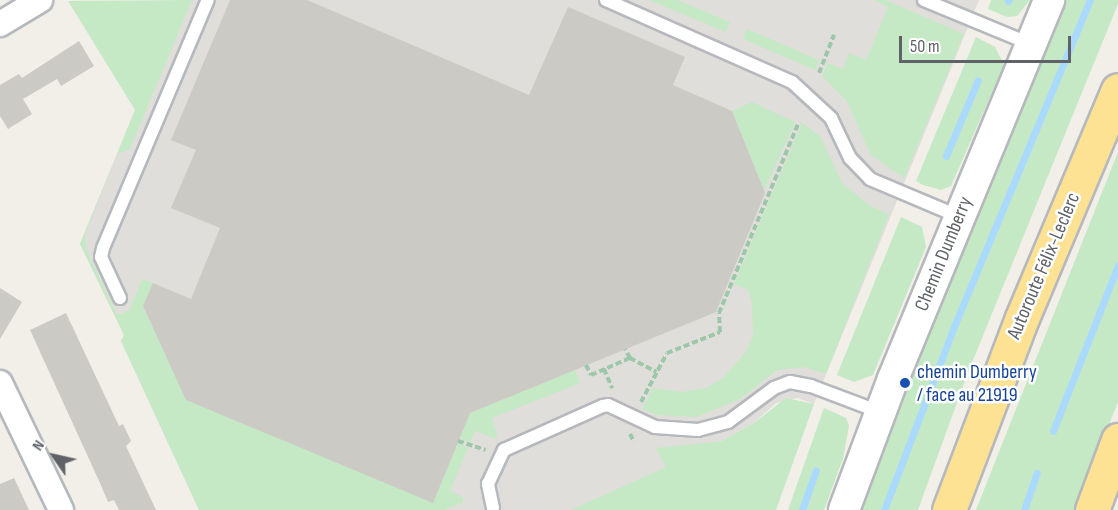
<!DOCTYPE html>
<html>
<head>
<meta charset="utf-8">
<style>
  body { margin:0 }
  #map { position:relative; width:1118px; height:510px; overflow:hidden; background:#f1efe8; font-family:"Sofia Sans Condensed",sans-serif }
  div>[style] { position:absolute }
  .industrial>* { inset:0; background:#e0deda }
  .green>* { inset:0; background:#c5e8c5 }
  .stream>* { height:7px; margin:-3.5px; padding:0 3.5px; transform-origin:3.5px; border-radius:3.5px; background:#aadaff }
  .building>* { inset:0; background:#cccac5 }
  .path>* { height:4px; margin-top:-2px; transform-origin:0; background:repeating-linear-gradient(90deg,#9cc7a9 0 6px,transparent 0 9px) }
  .roads { filter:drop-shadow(2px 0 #b5b8bc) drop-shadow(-2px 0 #b5b8bc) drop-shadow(0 2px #b5b8bc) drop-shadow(0 -2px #b5b8bc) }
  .service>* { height:12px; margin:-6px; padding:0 6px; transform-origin:6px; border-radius:6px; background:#fff }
  .minor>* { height:24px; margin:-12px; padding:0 12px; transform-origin:12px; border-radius:12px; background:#fff }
  .tertiary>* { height:30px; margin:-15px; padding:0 15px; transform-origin:15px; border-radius:15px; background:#fff }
  .motorway>* { height:33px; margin:-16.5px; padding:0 16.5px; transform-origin:16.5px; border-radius:16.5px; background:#fde293 }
  .dots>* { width:16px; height:16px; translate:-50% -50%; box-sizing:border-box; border:3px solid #fff; border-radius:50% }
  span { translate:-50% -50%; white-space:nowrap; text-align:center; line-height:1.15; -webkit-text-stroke:5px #fff; paint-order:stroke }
  .street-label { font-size:20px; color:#5f6368 }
  .transit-label { font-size:20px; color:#164399 }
  .left { translate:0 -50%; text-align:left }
  .north { position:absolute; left:24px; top:426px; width:60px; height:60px; -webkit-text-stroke:4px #fff; paint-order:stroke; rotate:304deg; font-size:16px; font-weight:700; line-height:24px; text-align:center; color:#5f6368 }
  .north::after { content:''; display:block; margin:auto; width:21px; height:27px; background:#5f6368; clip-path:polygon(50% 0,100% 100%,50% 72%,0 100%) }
  .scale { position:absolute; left:899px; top:36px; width:172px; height:27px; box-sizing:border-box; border:3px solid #5f6368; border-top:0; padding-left:8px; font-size:18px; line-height:21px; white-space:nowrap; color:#5f6368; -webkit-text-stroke:4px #fff; paint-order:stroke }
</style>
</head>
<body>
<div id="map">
  <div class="industrial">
    <div style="clip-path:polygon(180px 0,979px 0,814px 404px,798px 398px,776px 403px,754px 423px,722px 441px,575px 510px,199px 510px,121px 341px,124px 335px,80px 244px)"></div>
  </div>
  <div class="green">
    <div style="clip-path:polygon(192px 0,130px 149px,117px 154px,85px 235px,87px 251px,117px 315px,129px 311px,142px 279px,153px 283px,143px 307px,187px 400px,432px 502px,457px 443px,468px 448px,450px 491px,463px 497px,463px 502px,445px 510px,199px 510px,121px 341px,124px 335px,80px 244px,135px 110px,68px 1px)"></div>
    <div style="clip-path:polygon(649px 0,677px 0,730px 22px,726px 32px)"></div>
    <div style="clip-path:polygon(874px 0,885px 0,964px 34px,904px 178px,871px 155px,846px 100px,822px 76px,828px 63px,843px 69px,849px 53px,866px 60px,888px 7px)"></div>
    <div style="clip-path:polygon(991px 0,1030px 0,1017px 16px,1007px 17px,988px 9px)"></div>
    <div style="clip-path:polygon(1067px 0,1118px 0,1118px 4px,967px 375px,918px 510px,861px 510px,917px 359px)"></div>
    <div style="clip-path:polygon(747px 29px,819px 60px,815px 70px,743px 39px)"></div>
    <div style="clip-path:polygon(976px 37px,995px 47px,1004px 65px,951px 186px,941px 190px,923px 185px,916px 181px)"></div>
    <div style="clip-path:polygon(752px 102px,795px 122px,764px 191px,732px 111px)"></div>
    <div style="clip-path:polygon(802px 123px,820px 136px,842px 183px,870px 206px,889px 214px,826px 374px,804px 367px,777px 370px,740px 399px,697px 417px,657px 415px,642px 409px,653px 388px,682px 392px,706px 388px,723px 378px,746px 352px,753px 335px,752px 304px,748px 290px,734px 284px)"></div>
    <div style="clip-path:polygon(1118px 152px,1118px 402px,1075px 510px,976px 510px)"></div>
    <div style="clip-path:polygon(901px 217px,922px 227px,926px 247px,873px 375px,854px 382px,837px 375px)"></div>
    <div style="clip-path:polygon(575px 370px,580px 383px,492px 418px,497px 434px,495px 439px,475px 431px,470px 443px,459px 438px,470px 413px)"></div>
    <div style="clip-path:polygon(786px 398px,814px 404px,776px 510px,571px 510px,666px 467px,656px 448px,722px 441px,754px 423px)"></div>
    <div style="clip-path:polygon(824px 408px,846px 418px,849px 426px,843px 458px,824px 510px,788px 510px)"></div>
  </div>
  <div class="stream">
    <div style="left:1008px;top:1px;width:1px;rotate:-45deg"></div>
    <div style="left:946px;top:156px;width:82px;rotate:-67.2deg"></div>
    <div style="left:1053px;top:431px;width:178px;rotate:-68.6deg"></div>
    <div style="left:802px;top:510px;width:42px;rotate:-70.7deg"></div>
    <div style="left:884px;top:510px;width:199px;rotate:-69.1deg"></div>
    <div style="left:955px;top:324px;width:351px;rotate:-67.4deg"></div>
    <div style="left:1024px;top:510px;width:39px;rotate:-71deg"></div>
  </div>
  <div class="building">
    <div style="clip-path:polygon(230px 0,307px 0,529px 95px,568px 7px,685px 57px,673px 85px,732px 111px,765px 193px,716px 312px,470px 413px,433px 503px,186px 400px,143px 306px,153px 283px,191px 299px,220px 228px,171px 208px,196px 150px,171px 140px)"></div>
    <div style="clip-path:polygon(79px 41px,94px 66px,61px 86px,57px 79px,23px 99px,32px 114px,8px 129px,0 116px,0 85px,19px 74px,22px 78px)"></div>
    <div style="clip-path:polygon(0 288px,22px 302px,0 339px)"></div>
    <div style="clip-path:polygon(66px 313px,119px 426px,123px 424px,131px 441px,126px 446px,156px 510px,119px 510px,114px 500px,108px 502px,100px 483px,30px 330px)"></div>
    <div style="clip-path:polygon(14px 478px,29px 510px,0 510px,0 484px)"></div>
  </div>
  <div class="path">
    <div style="left:819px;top:73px;width:41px;rotate:-68.5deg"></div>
    <div style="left:630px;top:358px;width:30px;rotate:28deg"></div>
    <div style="left:586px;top:365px;width:11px;rotate:63deg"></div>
    <div style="left:591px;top:375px;width:43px;rotate:-23.6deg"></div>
    <div style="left:630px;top:358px;width:10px;rotate:-119deg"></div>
    <div style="left:604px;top:369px;width:21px;rotate:67deg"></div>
    <div style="left:641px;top:402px;width:55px;rotate:-62deg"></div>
    <div style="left:667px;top:353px;width:57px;rotate:-21.6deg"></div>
    <div style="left:720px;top:332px;width:19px;rotate:-93deg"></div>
    <div style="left:719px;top:313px;width:207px;rotate:-67.3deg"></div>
    <div style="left:630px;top:434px;width:9px;rotate:63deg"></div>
    <div style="left:458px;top:441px;width:29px;rotate:18deg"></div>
  </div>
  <div class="roads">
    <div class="service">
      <div style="left:606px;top:0;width:203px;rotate:23.8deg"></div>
      <div style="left:792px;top:82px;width:53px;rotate:42.7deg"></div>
      <div style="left:831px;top:118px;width:44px;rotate:64.6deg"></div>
      <div style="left:850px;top:158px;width:29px;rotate:46deg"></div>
      <div style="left:870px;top:179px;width:98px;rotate:22.9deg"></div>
      <div style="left:924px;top:0;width:115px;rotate:22.5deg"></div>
      <div style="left:120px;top:298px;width:45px;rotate:-114.9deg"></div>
      <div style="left:101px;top:257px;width:9px;rotate:-77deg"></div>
      <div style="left:103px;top:248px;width:269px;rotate:-67.1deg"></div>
      <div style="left:493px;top:508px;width:25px;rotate:-102deg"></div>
      <div style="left:488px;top:484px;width:38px;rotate:-65deg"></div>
      <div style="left:504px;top:450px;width:108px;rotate:-24deg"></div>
      <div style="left:603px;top:406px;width:5px;rotate:-11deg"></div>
      <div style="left:608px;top:405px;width:52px;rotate:25.1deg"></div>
      <div style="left:655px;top:427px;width:43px;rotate:4deg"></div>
      <div style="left:698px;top:430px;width:31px;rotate:-15deg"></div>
      <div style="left:728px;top:422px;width:57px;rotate:-36.5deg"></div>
      <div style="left:774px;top:388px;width:17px;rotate:-21deg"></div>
      <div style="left:790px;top:382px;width:21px;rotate:11deg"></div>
      <div style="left:811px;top:386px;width:74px;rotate:20.6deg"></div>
    </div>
    <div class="minor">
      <div style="left:0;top:24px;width:47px;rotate:-31deg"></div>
      <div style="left:0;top:383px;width:141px;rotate:64.3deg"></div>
    </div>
    <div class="tertiary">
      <div style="left:844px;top:510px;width:140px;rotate:-69.5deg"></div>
      <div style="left:893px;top:379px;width:410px;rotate:-67.6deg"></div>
    </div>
    <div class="motorway">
      <div style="left:949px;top:510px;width:205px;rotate:-69.2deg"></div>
      <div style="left:1022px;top:318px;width:247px;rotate:-67.2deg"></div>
      <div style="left:1092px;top:510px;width:75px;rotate:-69.6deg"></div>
    </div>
  </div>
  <div class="dots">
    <div style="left:905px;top:383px;background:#1a4fb4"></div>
  </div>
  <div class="street-label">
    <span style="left:944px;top:254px;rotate:-68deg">Chemin Dumberry</span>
    <span style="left:1044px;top:266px;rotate:-67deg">Autoroute Félix-Leclerc</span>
  </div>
  <div class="transit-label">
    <span class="left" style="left:917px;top:384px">chemin Dumberry<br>/ face au 21919</span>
  </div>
  <div class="north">N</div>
  <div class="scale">50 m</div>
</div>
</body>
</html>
